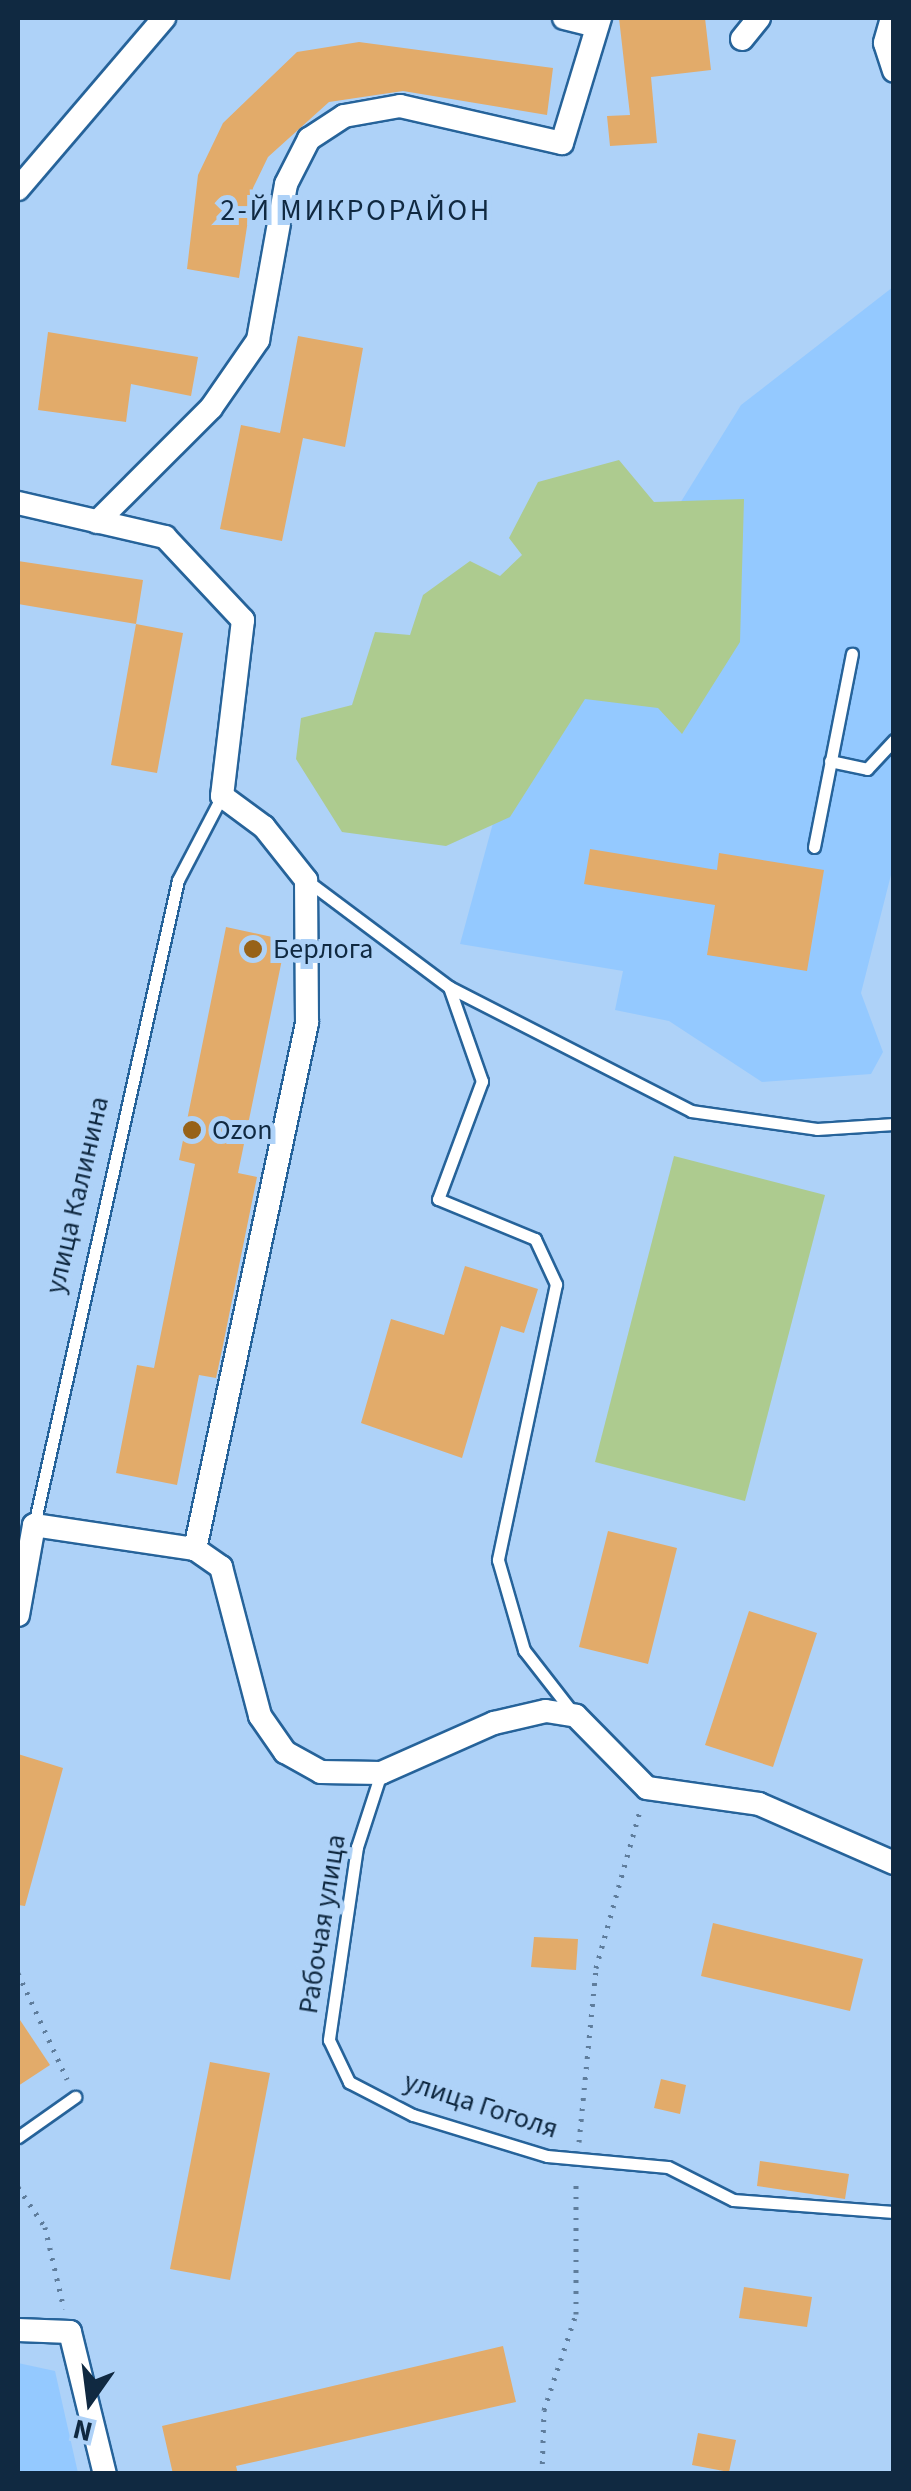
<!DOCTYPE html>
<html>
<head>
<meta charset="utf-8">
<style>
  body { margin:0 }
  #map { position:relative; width:911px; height:2491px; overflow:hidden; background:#aed2f8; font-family:"Source Sans 3",sans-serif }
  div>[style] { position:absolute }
  .built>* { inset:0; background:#94c9ff }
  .green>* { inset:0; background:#adcb8f }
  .building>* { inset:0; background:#e2ab6a }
  .path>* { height:5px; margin-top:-2.5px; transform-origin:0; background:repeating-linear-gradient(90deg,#5f7d9c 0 2.5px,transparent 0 10.5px) }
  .roads { filter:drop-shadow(2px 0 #26639a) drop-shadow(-2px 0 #26639a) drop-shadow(0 2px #26639a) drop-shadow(0 -2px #26639a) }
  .lane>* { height:11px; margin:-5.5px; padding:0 5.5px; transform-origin:5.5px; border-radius:5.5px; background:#fff }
  .street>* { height:22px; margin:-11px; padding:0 11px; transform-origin:11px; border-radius:11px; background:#fff }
  .dots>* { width:28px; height:28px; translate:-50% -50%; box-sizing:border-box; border:5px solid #aed2f8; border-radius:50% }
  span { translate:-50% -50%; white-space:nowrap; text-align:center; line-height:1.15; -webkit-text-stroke:10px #aed2f8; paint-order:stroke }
  .poi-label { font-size:28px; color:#102941 }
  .left { translate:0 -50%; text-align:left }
  .street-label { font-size:28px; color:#102941 }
  .neighbourhood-label { font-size:30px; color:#102941; letter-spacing:2.5px }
  .frame { position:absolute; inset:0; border:20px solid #102941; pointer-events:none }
  .north { position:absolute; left:40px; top:2351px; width:100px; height:100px; -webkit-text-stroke:8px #aed2f8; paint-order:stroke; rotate:194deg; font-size:28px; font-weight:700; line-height:40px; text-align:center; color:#102941 }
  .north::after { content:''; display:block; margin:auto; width:35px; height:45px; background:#102941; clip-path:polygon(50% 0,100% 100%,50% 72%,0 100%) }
</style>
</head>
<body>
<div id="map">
  <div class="built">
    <div style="clip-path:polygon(893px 287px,894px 863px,861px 993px,883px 1052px,871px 1074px,762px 1082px,669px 1021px,615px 1010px,623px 971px,460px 944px,502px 790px,741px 405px)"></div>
    <div style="clip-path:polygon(18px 2363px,55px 2371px,78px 2473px,18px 2473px)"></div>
  </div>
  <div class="green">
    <div style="clip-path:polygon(619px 460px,654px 502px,744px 499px,740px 642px,682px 734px,658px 708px,585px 699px,510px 817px,446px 846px,342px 832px,296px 759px,301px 718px,352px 705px,375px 632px,410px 635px,423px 595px,470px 561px,500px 576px,522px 555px,509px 538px,538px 482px)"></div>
    <div style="clip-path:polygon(674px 1156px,825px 1195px,745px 1501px,595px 1462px)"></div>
  </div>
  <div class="building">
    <div style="clip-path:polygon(619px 18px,705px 18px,711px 70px,651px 77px,657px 143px,610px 146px,607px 116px,630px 115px)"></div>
    <div style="clip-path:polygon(359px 42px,553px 68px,547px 115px,403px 91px,329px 102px,268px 157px,253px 188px,239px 278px,187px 269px,198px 175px,223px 123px,297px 52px)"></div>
    <div style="clip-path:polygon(48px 332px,198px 357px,191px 396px,131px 384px,126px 422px,38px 410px)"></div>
    <div style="clip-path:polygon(298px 336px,363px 348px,345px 447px,303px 438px,282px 541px,220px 529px,241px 425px,280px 433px)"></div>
    <div style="clip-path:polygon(18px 561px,143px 580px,136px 624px,18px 604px)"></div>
    <div style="clip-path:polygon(136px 624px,183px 633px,157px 773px,111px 765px)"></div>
    <div style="clip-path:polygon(590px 849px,717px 870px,719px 853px,824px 870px,807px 971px,707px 955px,715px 905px,584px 884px)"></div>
    <div style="clip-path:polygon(226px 927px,286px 940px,238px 1173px,257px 1177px,222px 1350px,216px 1378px,199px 1375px,177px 1485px,116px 1473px,137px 1365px,154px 1368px,195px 1164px,179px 1160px)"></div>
    <div style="clip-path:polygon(465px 1266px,538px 1289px,524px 1333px,501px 1326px,462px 1458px,361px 1423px,391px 1319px,444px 1335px)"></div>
    <div style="clip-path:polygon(608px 1531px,677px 1548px,648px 1664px,579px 1647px)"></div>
    <div style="clip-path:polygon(749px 1611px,817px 1633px,773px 1767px,705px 1745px)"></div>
    <div style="clip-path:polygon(18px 1754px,63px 1768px,25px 1906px,18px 1905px)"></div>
    <div style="clip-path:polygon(713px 1923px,863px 1959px,850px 2011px,701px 1976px)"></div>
    <div style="clip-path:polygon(534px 1937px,578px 1939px,576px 1970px,531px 1967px)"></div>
    <div style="clip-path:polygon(18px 2017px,50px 2065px,18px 2086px)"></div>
    <div style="clip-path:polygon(210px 2062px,270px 2073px,230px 2280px,170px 2269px)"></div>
    <div style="clip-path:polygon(661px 2079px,686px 2085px,680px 2114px,654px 2108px)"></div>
    <div style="clip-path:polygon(760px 2161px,849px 2174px,845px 2199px,757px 2186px)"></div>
    <div style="clip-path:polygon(744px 2287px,812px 2297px,807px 2327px,739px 2318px)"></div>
    <div style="clip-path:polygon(503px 2346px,516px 2402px,236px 2466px,238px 2474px,173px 2474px,162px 2426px)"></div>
    <div style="clip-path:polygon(698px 2433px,736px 2440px,729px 2472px,692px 2465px)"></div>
  </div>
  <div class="path">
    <div style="left:18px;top:1973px;width:117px;rotate:65.2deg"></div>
    <div style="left:579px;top:2142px;width:175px;rotate:-84.4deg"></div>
    <div style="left:596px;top:1968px;width:164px;rotate:-74.4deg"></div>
    <div style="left:18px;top:2187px;width:48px;rotate:56deg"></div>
    <div style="left:45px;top:2227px;width:84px;rotate:77deg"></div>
    <div style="left:542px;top:2474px;width:64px;rotate:-88.2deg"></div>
    <div style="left:544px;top:2410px;width:101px;rotate:-71.6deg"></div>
    <div style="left:576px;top:2314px;width:136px;rotate:-90deg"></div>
  </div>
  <div class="roads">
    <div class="lane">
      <div style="left:830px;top:761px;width:38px;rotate:12deg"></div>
      <div style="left:867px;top:769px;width:40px;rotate:-47deg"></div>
      <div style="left:814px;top:847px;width:197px;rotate:-78.9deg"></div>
      <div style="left:306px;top:880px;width:179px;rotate:36.8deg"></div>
      <div style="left:449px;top:987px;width:272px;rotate:27.1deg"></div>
      <div style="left:691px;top:1111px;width:127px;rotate:8.1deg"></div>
      <div style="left:817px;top:1129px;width:77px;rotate:-3.7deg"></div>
      <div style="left:449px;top:987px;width:100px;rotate:70.7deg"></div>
      <div style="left:482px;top:1081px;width:126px;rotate:110.4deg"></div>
      <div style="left:438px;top:1199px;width:105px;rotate:22.4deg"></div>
      <div style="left:535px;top:1239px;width:50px;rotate:65deg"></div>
      <div style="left:556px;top:1284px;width:282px;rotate:101.9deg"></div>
      <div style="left:498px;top:1560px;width:94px;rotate:73.9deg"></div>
      <div style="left:524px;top:1650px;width:80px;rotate:52.1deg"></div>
      <div style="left:34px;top:1525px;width:661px;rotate:-77.41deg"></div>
      <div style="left:178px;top:880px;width:95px;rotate:-62.4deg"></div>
      <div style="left:381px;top:1773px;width:78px;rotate:108deg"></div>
      <div style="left:357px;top:1847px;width:195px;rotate:98.3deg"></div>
      <div style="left:329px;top:2040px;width:47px;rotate:64.5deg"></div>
      <div style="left:349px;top:2082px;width:72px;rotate:27.3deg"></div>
      <div style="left:413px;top:2115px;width:140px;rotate:17deg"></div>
      <div style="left:547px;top:2156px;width:121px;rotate:5.2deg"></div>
      <div style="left:668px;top:2167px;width:73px;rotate:26.9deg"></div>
      <div style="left:733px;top:2200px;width:161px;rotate:4.3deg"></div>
      <div style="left:18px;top:2137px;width:70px;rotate:-35.1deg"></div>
    </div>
    <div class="street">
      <div style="left:564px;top:18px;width:33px;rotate:14deg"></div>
      <div style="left:892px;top:18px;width:26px;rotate:106deg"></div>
      <div style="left:885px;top:43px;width:29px;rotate:72deg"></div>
      <div style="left:742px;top:39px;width:27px;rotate:-51deg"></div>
      <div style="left:18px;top:189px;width:225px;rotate:-49.5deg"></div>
      <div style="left:18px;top:503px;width:151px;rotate:13deg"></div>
      <div style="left:165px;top:537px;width:114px;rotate:46.8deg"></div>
      <div style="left:243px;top:620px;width:177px;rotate:96.8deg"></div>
      <div style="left:222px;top:796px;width:52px;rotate:36.4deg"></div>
      <div style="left:264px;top:827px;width:68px;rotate:51.6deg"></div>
      <div style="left:306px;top:880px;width:143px;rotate:89.6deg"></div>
      <div style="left:307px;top:1023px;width:538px;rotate:102.02deg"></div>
      <div style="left:97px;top:522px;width:161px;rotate:-45deg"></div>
      <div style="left:211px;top:408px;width:83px;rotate:-55.3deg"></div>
      <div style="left:258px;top:340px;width:158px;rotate:-79.8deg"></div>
      <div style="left:286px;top:184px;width:51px;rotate:-62.9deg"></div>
      <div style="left:309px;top:139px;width:42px;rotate:-33.3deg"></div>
      <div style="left:344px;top:116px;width:57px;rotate:-10.1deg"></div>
      <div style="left:400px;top:106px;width:166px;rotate:12.9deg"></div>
      <div style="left:562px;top:143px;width:131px;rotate:-73.1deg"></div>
      <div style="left:18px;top:1615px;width:91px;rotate:-79.9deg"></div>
      <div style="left:34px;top:1525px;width:163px;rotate:8.5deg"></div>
      <div style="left:195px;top:1549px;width:32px;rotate:35deg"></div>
      <div style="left:221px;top:1567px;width:154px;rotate:75.3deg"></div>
      <div style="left:260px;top:1716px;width:44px;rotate:55.2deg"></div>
      <div style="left:285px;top:1752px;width:41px;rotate:29.1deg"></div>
      <div style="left:321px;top:1772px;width:60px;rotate:1deg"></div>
      <div style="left:381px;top:1773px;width:124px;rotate:-23.9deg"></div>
      <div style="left:494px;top:1723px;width:53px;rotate:-13deg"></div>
      <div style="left:546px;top:1711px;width:30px;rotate:9deg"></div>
      <div style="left:576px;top:1716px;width:101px;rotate:45.4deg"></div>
      <div style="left:647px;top:1788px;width:113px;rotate:8.1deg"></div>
      <div style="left:759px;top:1804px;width:147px;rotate:23.6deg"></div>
      <div style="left:18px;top:2330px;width:52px;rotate:2.2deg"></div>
      <div style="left:70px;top:2332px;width:146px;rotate:76.2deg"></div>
    </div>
  </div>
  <div class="dots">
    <div style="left:253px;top:949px;background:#976218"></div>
    <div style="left:192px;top:1130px;background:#976218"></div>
  </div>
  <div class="poi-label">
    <span class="left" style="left:273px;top:949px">Берлога</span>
    <span class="left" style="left:212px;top:1130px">Ozon</span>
  </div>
  <div class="street-label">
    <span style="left:77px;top:1195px;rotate:-77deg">улица Калинина</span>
    <span style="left:322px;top:1924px;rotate:-81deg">Рабочая улица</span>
    <span style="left:481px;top:2105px;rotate:18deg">улица Гоголя</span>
  </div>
  <div class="neighbourhood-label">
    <span style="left:356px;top:211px">2-Й МИКРОРАЙОН</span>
  </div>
  <div class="frame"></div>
  <div class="north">N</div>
</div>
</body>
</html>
